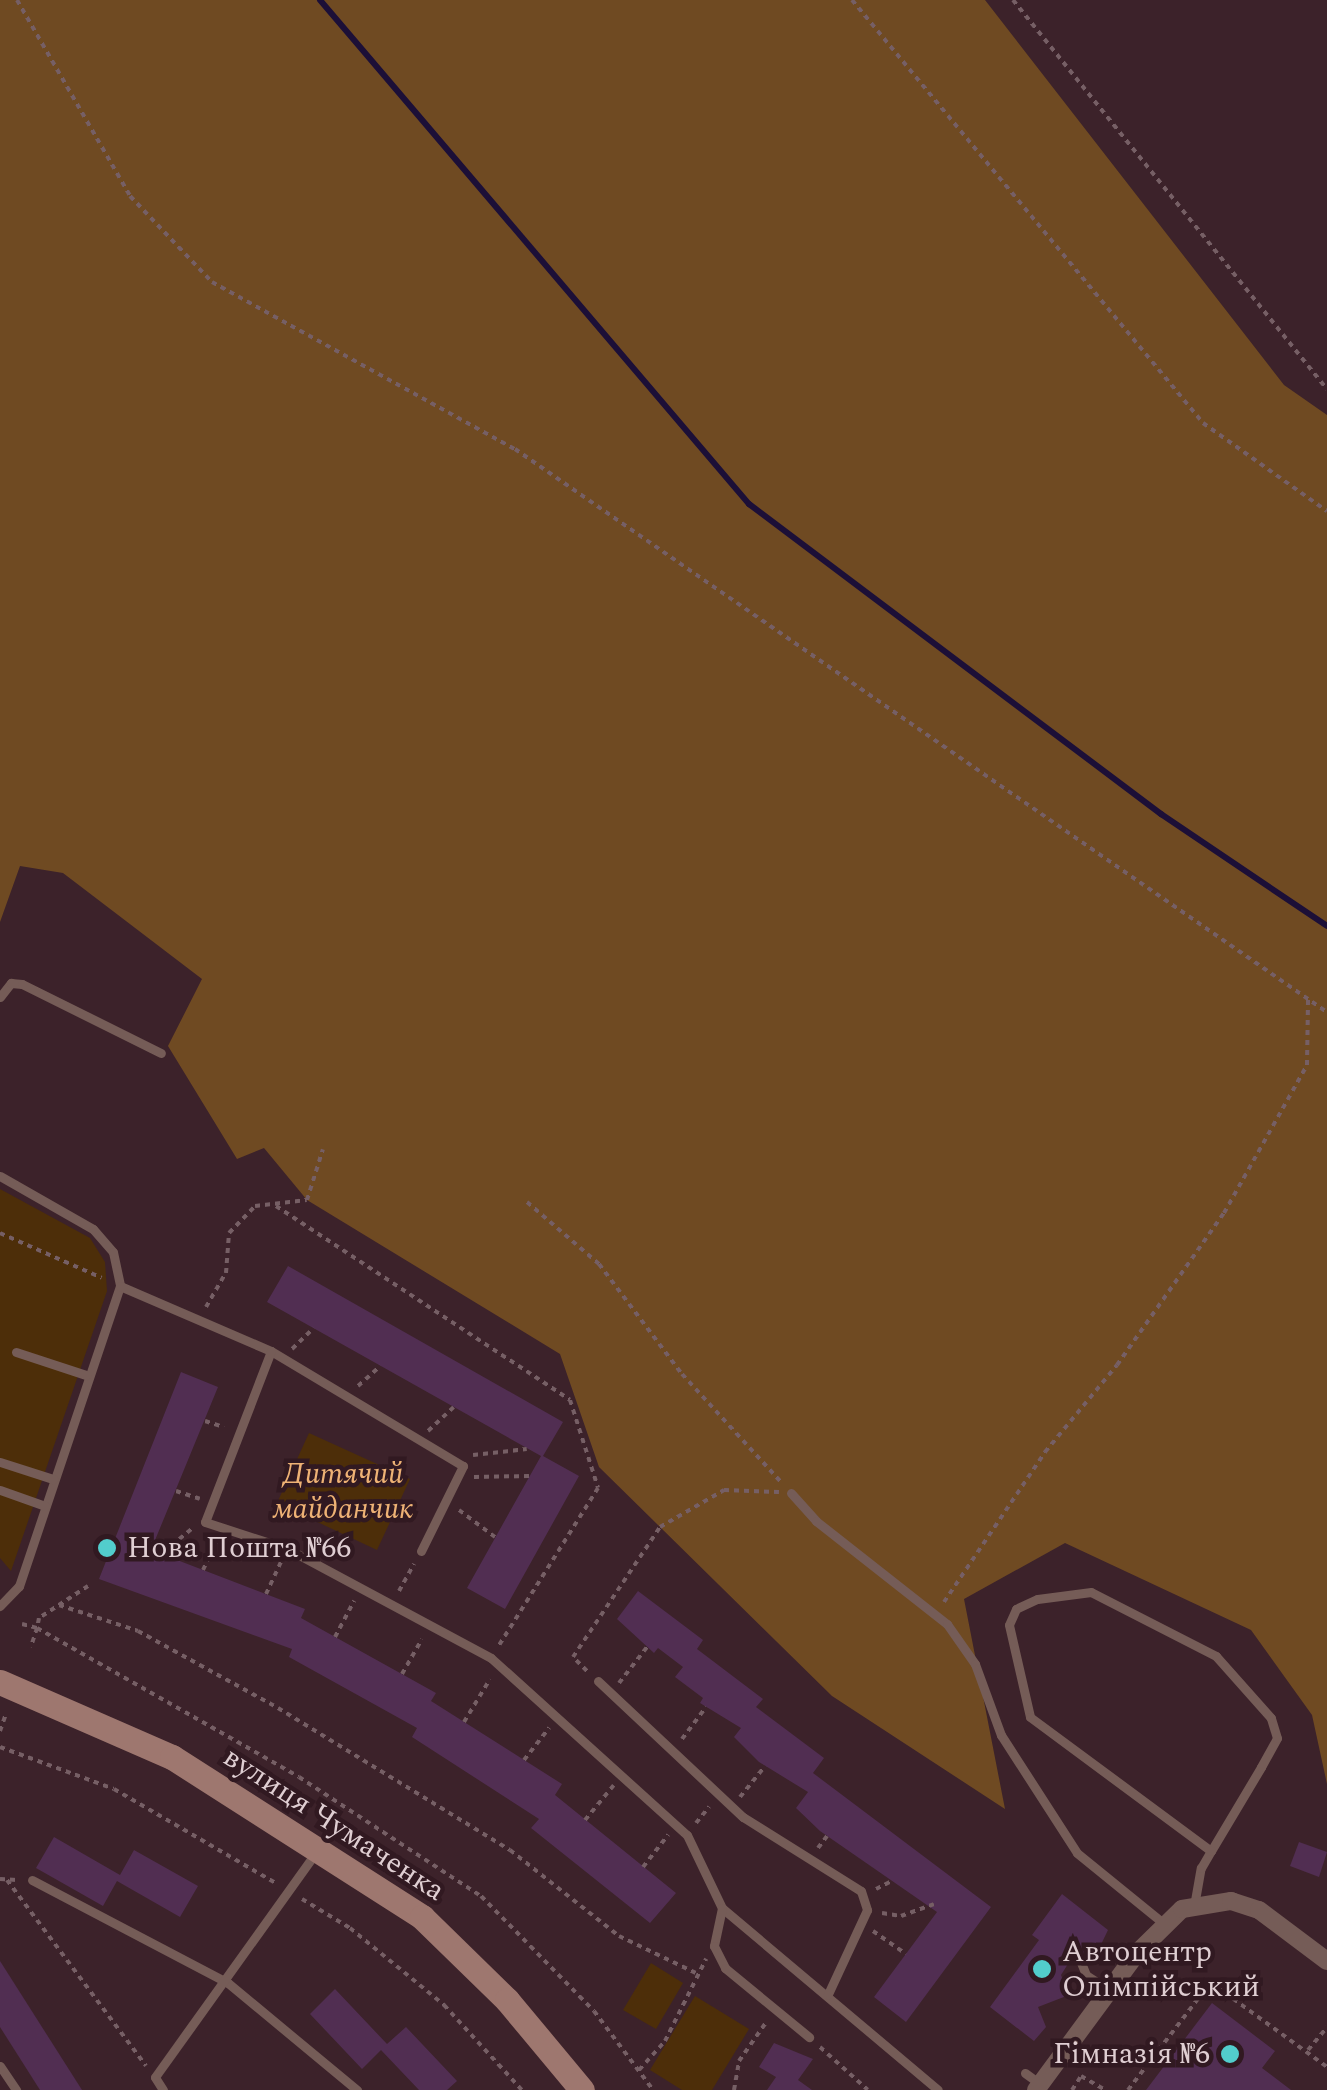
<!DOCTYPE html>
<html>
<head>
<meta charset="utf-8">
<style>
  body { margin:0 }
  #map { position:relative; width:1327px; height:2090px; overflow:hidden; background:#3c222a; font-family:Spectral,serif }
  div>[style] { position:absolute }
  .green>* { inset:0; background:#4d2e09 }
  .forest>* { inset:0; background:#6f4a22 }
  .stream>* { height:6px; margin:-3px; padding:0 3px; transform-origin:3px; border-radius:3px; background:#1c0f37 }
  .building>* { inset:0; background:#512e52 }
  .path>* { height:4px; margin-top:-2px; transform-origin:0; background:repeating-linear-gradient(90deg,#765f65 0 5px,transparent 0 10px) }
  .lane>* { height:9px; margin:-4.5px; padding:0 4.5px; transform-origin:4.5px; border-radius:4.5px; background:#755c57 }
  .street>* { height:18px; margin:-9px; padding:0 9px; transform-origin:9px; border-radius:9px; background:#755c57 }
  .secondary>* { height:25px; margin:-12.5px; padding:0 12.5px; transform-origin:12.5px; border-radius:12.5px; background:#9e776f }
  .dots>* { width:28px; height:28px; translate:-50% -50%; box-sizing:border-box; border:5px solid #311921; border-radius:50% }
  span { translate:-50% -50%; white-space:nowrap; text-align:center; line-height:1.15; -webkit-text-stroke:9px #311921; paint-order:stroke }
  .park-label { font-size:30px; color:#eeb275; font-style:italic }
  .poi-label { font-size:30px; color:#dfced2 }
  .left { translate:0 -50%; text-align:left }
  .right { translate:-100% -50%; text-align:right }
  .street-label { font-size:30px; color:#dfced2 }
</style>
</head>
<body>
<div id="map">
  <div class="green">
    <div style="clip-path:polygon(0 1189px,90px 1238px,105px 1262px,107px 1291px,11px 1571px,0 1558px)"></div>
    <div style="clip-path:polygon(309px 1433px,410px 1479px,377px 1550px,277px 1503px)"></div>
    <div style="clip-path:polygon(651px 1963px,683px 1983px,656px 2029px,623px 2010px)"></div>
    <div style="clip-path:polygon(695px 1996px,749px 2029px,712px 2090px,682px 2090px,650px 2070px)"></div>
  </div>
  <div class="forest">
    <div style="clip-path:polygon(0 0,985px 0,1284px 385px,1327px 415px,1327px 1784px,1312px 1715px,1251px 1630px,1065px 1543px,964px 1599px,1005px 1809px,832px 1696px,599px 1467px,560px 1354px,307px 1200px,264px 1148px,237px 1159px,168px 1046px,202px 979px,63px 873px,20px 866px,0 922px)"></div>
  </div>
  <div class="stream">
    <div style="left:320px;top:0;width:662px;rotate:49.6deg"></div>
    <div style="left:749px;top:504px;width:516px;rotate:36.96deg"></div>
    <div style="left:1161px;top:814px;width:200px;rotate:34deg"></div>
  </div>
  <div class="building">
    <div style="clip-path:polygon(288px 1266px,563px 1422px,543px 1456px,579px 1476px,505px 1609px,467px 1588px,541px 1456px,267px 1302px)"></div>
    <div style="clip-path:polygon(181px 1372px,218px 1387px,151px 1550px,305px 1609px,301px 1618px,436px 1693px,431px 1701px,562px 1784px,555px 1795px,676px 1893px,650px 1923px,531px 1828px,539px 1819px,412px 1737px,417px 1728px,289px 1657px,292px 1649px,99px 1579px)"></div>
    <div style="clip-path:polygon(638px 1591px,703px 1640px,697px 1649px,763px 1699px,756px 1707px,824px 1758px,813px 1773px,991px 1907px,906px 2022px,874px 1997px,937px 1912px,820px 1831px,796px 1808px,808px 1792px,759px 1762px,734px 1737px,741px 1728px,700px 1703px,703px 1698px,675px 1677px,683px 1667px,658px 1648px,654px 1653px,617px 1619px)"></div>
    <div style="clip-path:polygon(54px 1837px,120px 1875px,134px 1850px,198px 1886px,180px 1917px,117px 1881px,103px 1906px,36px 1868px)"></div>
    <div style="clip-path:polygon(1299px 1842px,1327px 1852px,1319px 1877px,1290px 1866px)"></div>
    <div style="clip-path:polygon(1062px 1894px,1108px 1930px,1095px 1957px,1073px 1956px,1061px 1975px,1069px 1995px,1038px 2007px,1046px 2027px,1034px 2041px,990px 2007px,1039px 1940px,1032px 1935px)"></div>
    <div style="clip-path:polygon(0 1961px,82px 2090px,40px 2090px,0 2027px)"></div>
    <div style="clip-path:polygon(335px 1989px,387px 2044px,406px 2027px,457px 2081px,447px 2090px,419px 2090px,381px 2050px,362px 2069px,310px 2014px)"></div>
    <div style="clip-path:polygon(1212px 2003px,1275px 2051px,1262px 2068px,1291px 2090px,1146px 2090px)"></div>
    <div style="clip-path:polygon(774px 2043px,813px 2059px,798px 2080px,812px 2090px,767px 2090px,776px 2077px,759px 2067px)"></div>
  </div>
  <div class="path">
    <div style="left:17px;top:0;width:226px;rotate:60deg"></div>
    <div style="left:130px;top:196px;width:119px;rotate:46.4deg"></div>
    <div style="left:212px;top:282px;width:346px;rotate:28.9deg"></div>
    <div style="left:515px;top:449px;width:988px;rotate:34.74deg"></div>
    <div style="left:852px;top:0;width:550px;rotate:50.31deg"></div>
    <div style="left:1203px;top:423px;width:152px;rotate:35.4deg"></div>
    <div style="left:1013px;top:0;width:500px;rotate:51.1deg"></div>
    <div style="left:527px;top:1202px;width:95px;rotate:40.7deg"></div>
    <div style="left:599px;top:1264px;width:138px;rotate:53deg"></div>
    <div style="left:682px;top:1374px;width:147px;rotate:47.5deg"></div>
    <div style="left:276px;top:1206px;width:352px;rotate:33.4deg"></div>
    <div style="left:570px;top:1400px;width:92px;rotate:72.3deg"></div>
    <div style="left:598px;top:1488px;width:186px;rotate:122.2deg"></div>
    <div style="left:0;top:1233px;width:111px;rotate:23.8deg"></div>
    <div style="left:206px;top:1307px;width:39px;rotate:-60deg"></div>
    <div style="left:226px;top:1273px;width:40px;rotate:-85.7deg"></div>
    <div style="left:229px;top:1233px;width:37px;rotate:-46deg"></div>
    <div style="left:255px;top:1206px;width:52px;rotate:-6.6deg"></div>
    <div style="left:307px;top:1200px;width:53px;rotate:-72.6deg"></div>
    <div style="left:292px;top:1349px;width:30px;rotate:-44deg"></div>
    <div style="left:358px;top:1386px;width:30px;rotate:-42deg"></div>
    <div style="left:205px;top:1421px;width:20px;rotate:18deg"></div>
    <div style="left:428px;top:1431px;width:35px;rotate:-43deg"></div>
    <div style="left:473px;top:1455px;width:54px;rotate:-6.3deg"></div>
    <div style="left:474px;top:1477px;width:55px;rotate:-1deg"></div>
    <div style="left:176px;top:1491px;width:25px;rotate:18deg"></div>
    <div style="left:459px;top:1510px;width:45px;rotate:36.9deg"></div>
    <div style="left:156px;top:1558px;width:49px;rotate:-39.2deg"></div>
    <div style="left:203px;top:1570px;width:31px;rotate:-65deg"></div>
    <div style="left:88px;top:1586px;width:59px;rotate:146.9deg"></div>
    <div style="left:39px;top:1618px;width:10px;rotate:101deg"></div>
    <div style="left:37px;top:1628px;width:301px;rotate:29.6deg"></div>
    <div style="left:299px;top:1777px;width:217px;rotate:33.2deg"></div>
    <div style="left:481px;top:1896px;width:161px;rotate:45.5deg"></div>
    <div style="left:594px;top:2011px;width:99px;rotate:53.2deg"></div>
    <div style="left:399px;top:1591px;width:31px;rotate:-61deg"></div>
    <div style="left:266px;top:1594px;width:35px;rotate:-65deg"></div>
    <div style="left:944px;top:1602px;width:181px;rotate:-56deg"></div>
    <div style="left:1045px;top:1452px;width:113px;rotate:-50.4deg"></div>
    <div style="left:1117px;top:1365px;width:186px;rotate:-54.9deg"></div>
    <div style="left:1224px;top:1213px;width:170px;rotate:-60.7deg"></div>
    <div style="left:1307px;top:1065px;width:66px;rotate:-89.1deg"></div>
    <div style="left:59px;top:1605px;width:83px;rotate:18.2deg"></div>
    <div style="left:138px;top:1631px;width:160px;rotate:28.8deg"></div>
    <div style="left:278px;top:1708px;width:272px;rotate:31.5deg"></div>
    <div style="left:510px;top:1850px;width:139px;rotate:38.3deg"></div>
    <div style="left:619px;top:1936px;width:85px;rotate:25.7deg"></div>
    <div style="left:22px;top:1624px;width:16px;rotate:15deg"></div>
    <div style="left:37px;top:1628px;width:20px;rotate:108deg"></div>
    <div style="left:335px;top:1637px;width:41px;rotate:-62.2deg"></div>
    <div style="left:587px;top:1671px;width:20px;rotate:-135deg"></div>
    <div style="left:573px;top:1657px;width:156px;rotate:-56.2deg"></div>
    <div style="left:660px;top:1527px;width:74px;rotate:-30deg"></div>
    <div style="left:724px;top:1490px;width:55px;rotate:2.1deg"></div>
    <div style="left:402px;top:1674px;width:40px;rotate:-60.3deg"></div>
    <div style="left:619px;top:1683px;width:46px;rotate:-52.1deg"></div>
    <div style="left:464px;top:1722px;width:50px;rotate:-58.8deg"></div>
    <div style="left:0;top:1731px;width:18px;rotate:-71deg"></div>
    <div style="left:682px;top:1739px;width:40px;rotate:-53deg"></div>
    <div style="left:0;top:1747px;width:121px;rotate:20.2deg"></div>
    <div style="left:114px;top:1789px;width:189px;rotate:30.2deg"></div>
    <div style="left:524px;top:1760px;width:41px;rotate:-52deg"></div>
    <div style="left:740px;top:1797px;width:40px;rotate:-51deg"></div>
    <div style="left:585px;top:1820px;width:45px;rotate:-50.4deg"></div>
    <div style="left:696px;top:1823px;width:21px;rotate:-51deg"></div>
    <div style="left:818px;top:1848px;width:15px;rotate:-53deg"></div>
    <div style="left:643px;top:1867px;width:41px;rotate:-52deg"></div>
    <div style="left:0;top:1879px;width:17px;rotate:3deg"></div>
    <div style="left:7px;top:1880px;width:232px;rotate:53.2deg"></div>
    <div style="left:876px;top:1889px;width:16px;rotate:-27deg"></div>
    <div style="left:302px;top:1899px;width:56px;rotate:31.1deg"></div>
    <div style="left:350px;top:1928px;width:122px;rotate:39.3deg"></div>
    <div style="left:444px;top:2005px;width:115px;rotate:47.5deg"></div>
    <div style="left:882px;top:1913px;width:19px;rotate:9deg"></div>
    <div style="left:901px;top:1916px;width:35px;rotate:-20deg"></div>
    <div style="left:873px;top:1931px;width:40px;rotate:34.9deg"></div>
    <div style="left:820px;top:2047px;width:64px;rotate:41.9deg"></div>
    <div style="left:1308px;top:2050px;width:30px;rotate:-50deg"></div>
    <div style="left:639px;top:2070px;width:39px;rotate:-48deg"></div>
    <div style="left:665px;top:2041px;width:92px;rotate:-63.4deg"></div>
    <div style="left:734px;top:2090px;width:29px;rotate:-80deg"></div>
    <div style="left:739px;top:2061px;width:49px;rotate:-55deg"></div>
    <div style="left:1072px;top:2090px;width:17px;rotate:-57deg"></div>
    <div style="left:1081px;top:2076px;width:28px;rotate:30deg"></div>
    <div style="left:1128px;top:2090px;width:125px;rotate:-52.5deg"></div>
    <div style="left:1204px;top:1991px;width:14px;rotate:-17deg"></div>
    <div style="left:1217px;top:1987px;width:136px;rotate:36deg"></div>
  </div>
  <div class="lane">
    <div style="left:0;top:997px;width:18px;rotate:-52deg"></div>
    <div style="left:11px;top:983px;width:11px;rotate:5deg"></div>
    <div style="left:22px;top:984px;width:155px;rotate:26.4deg"></div>
    <div style="left:0;top:1176px;width:107px;rotate:29.7deg"></div>
    <div style="left:93px;top:1229px;width:30px;rotate:49deg"></div>
    <div style="left:113px;top:1252px;width:35px;rotate:78deg"></div>
    <div style="left:120px;top:1286px;width:317px;rotate:108.6deg"></div>
    <div style="left:19px;top:1586px;width:28px;rotate:134deg"></div>
    <div style="left:120px;top:1286px;width:164px;rotate:23.3deg"></div>
    <div style="left:16px;top:1352px;width:74px;rotate:18.2deg"></div>
    <div style="left:0;top:1462px;width:56px;rotate:17.8deg"></div>
    <div style="left:0;top:1490px;width:48px;rotate:19.6deg"></div>
    <div style="left:791px;top:1493px;width:38px;rotate:48deg"></div>
    <div style="left:816px;top:1521px;width:167px;rotate:38.2deg"></div>
    <div style="left:947px;top:1624px;width:49px;rotate:55deg"></div>
    <div style="left:975px;top:1664px;width:76px;rotate:69.9deg"></div>
    <div style="left:1001px;top:1735px;width:140px;rotate:57.2deg"></div>
    <div style="left:1077px;top:1853px;width:109px;rotate:39.1deg"></div>
    <div style="left:421px;top:1551px;width:95px;rotate:-63.7deg"></div>
    <div style="left:463px;top:1466px;width:224px;rotate:-149.1deg"></div>
    <div style="left:271px;top:1351px;width:183px;rotate:111.1deg"></div>
    <div style="left:205px;top:1522px;width:87px;rotate:18deg"></div>
    <div style="left:288px;top:1549px;width:230px;rotate:28.2deg"></div>
    <div style="left:491px;top:1658px;width:264px;rotate:42.1deg"></div>
    <div style="left:687px;top:1835px;width:81px;rotate:64.4deg"></div>
    <div style="left:722px;top:1908px;width:282px;rotate:40.1deg"></div>
    <div style="left:598px;top:1681px;width:199px;rotate:43.2deg"></div>
    <div style="left:743px;top:1817px;width:139px;rotate:32.1deg"></div>
    <div style="left:861px;top:1891px;width:20px;rotate:72deg"></div>
    <div style="left:867px;top:1910px;width:93px;rotate:114.9deg"></div>
    <div style="left:32px;top:1880px;width:221px;rotate:27.7deg"></div>
    <div style="left:228px;top:1983px;width:168px;rotate:39.7deg"></div>
    <div style="left:1194px;top:1906px;width:39px;rotate:-80deg"></div>
    <div style="left:1201px;top:1868px;width:20px;rotate:-60deg"></div>
    <div style="left:1211px;top:1851px;width:98px;rotate:-59.2deg"></div>
    <div style="left:1261px;top:1767px;width:33px;rotate:-61deg"></div>
    <div style="left:1277px;top:1738px;width:21px;rotate:-107deg"></div>
    <div style="left:1271px;top:1718px;width:83px;rotate:-131.6deg"></div>
    <div style="left:1216px;top:1656px;width:140px;rotate:-152.9deg"></div>
    <div style="left:1091px;top:1592px;width:54px;rotate:172.6deg"></div>
    <div style="left:1037px;top:1599px;width:23px;rotate:155deg"></div>
    <div style="left:1016px;top:1609px;width:17px;rotate:114deg"></div>
    <div style="left:1009px;top:1625px;width:94px;rotate:77.1deg"></div>
    <div style="left:1030px;top:1717px;width:225px;rotate:36.5deg"></div>
    <div style="left:722px;top:1908px;width:39px;rotate:102deg"></div>
    <div style="left:714px;top:1946px;width:25px;rotate:63deg"></div>
    <div style="left:725px;top:1968px;width:109px;rotate:39.4deg"></div>
    <div style="left:1080px;top:1960px;width:16px;rotate:68deg"></div>
    <div style="left:1086px;top:1975px;width:27px;rotate:33deg"></div>
    <div style="left:0;top:2066px;width:29px;rotate:56deg"></div>
    <div style="left:1025px;top:2073px;width:19px;rotate:36deg"></div>
    <div style="left:163px;top:2090px;width:15px;rotate:-122deg"></div>
    <div style="left:155px;top:2077px;width:277px;rotate:-54.4deg"></div>
  </div>
  <div class="street">
    <div style="left:1036px;top:2090px;width:170px;rotate:-53.6deg"></div>
    <div style="left:1137px;top:1953px;width:63px;rotate:-44.4deg"></div>
    <div style="left:1182px;top:1909px;width:50px;rotate:-9.3deg"></div>
    <div style="left:1231px;top:1901px;width:29px;rotate:18deg"></div>
    <div style="left:1259px;top:1910px;width:85px;rotate:36.9deg"></div>
  </div>
  <div class="secondary">
    <div style="left:0;top:1682px;width:188px;rotate:23.6deg"></div>
    <div style="left:172px;top:1757px;width:297px;rotate:32.6deg"></div>
    <div style="left:422px;top:1917px;width:119px;rotate:44.3deg"></div>
    <div style="left:507px;top:2000px;width:117px;rotate:50.2deg"></div>
  </div>
  <div class="dots">
    <div style="left:107px;top:1548px;background:#52cdcc"></div>
    <div style="left:1042px;top:1969px;background:#52cdcc"></div>
    <div style="left:1230px;top:2054px;background:#52cdcc"></div>
  </div>
  <div class="park-label">
    <span style="left:343px;top:1491px">Дитячий<br>майданчик</span>
  </div>
  <div class="poi-label">
    <span class="left" style="left:127px;top:1548px">Нова Пошта №66</span>
    <span class="left" style="left:1062px;top:1969px">Автоцентр<br>Олімпійський</span>
    <span class="right" style="left:1210px;top:2054px">Гімназія №6</span>
  </div>
  <div class="street-label">
    <span style="left:334px;top:1824px;rotate:33deg">вулиця Чумаченка</span>
  </div>
</div>
</body>
</html>
